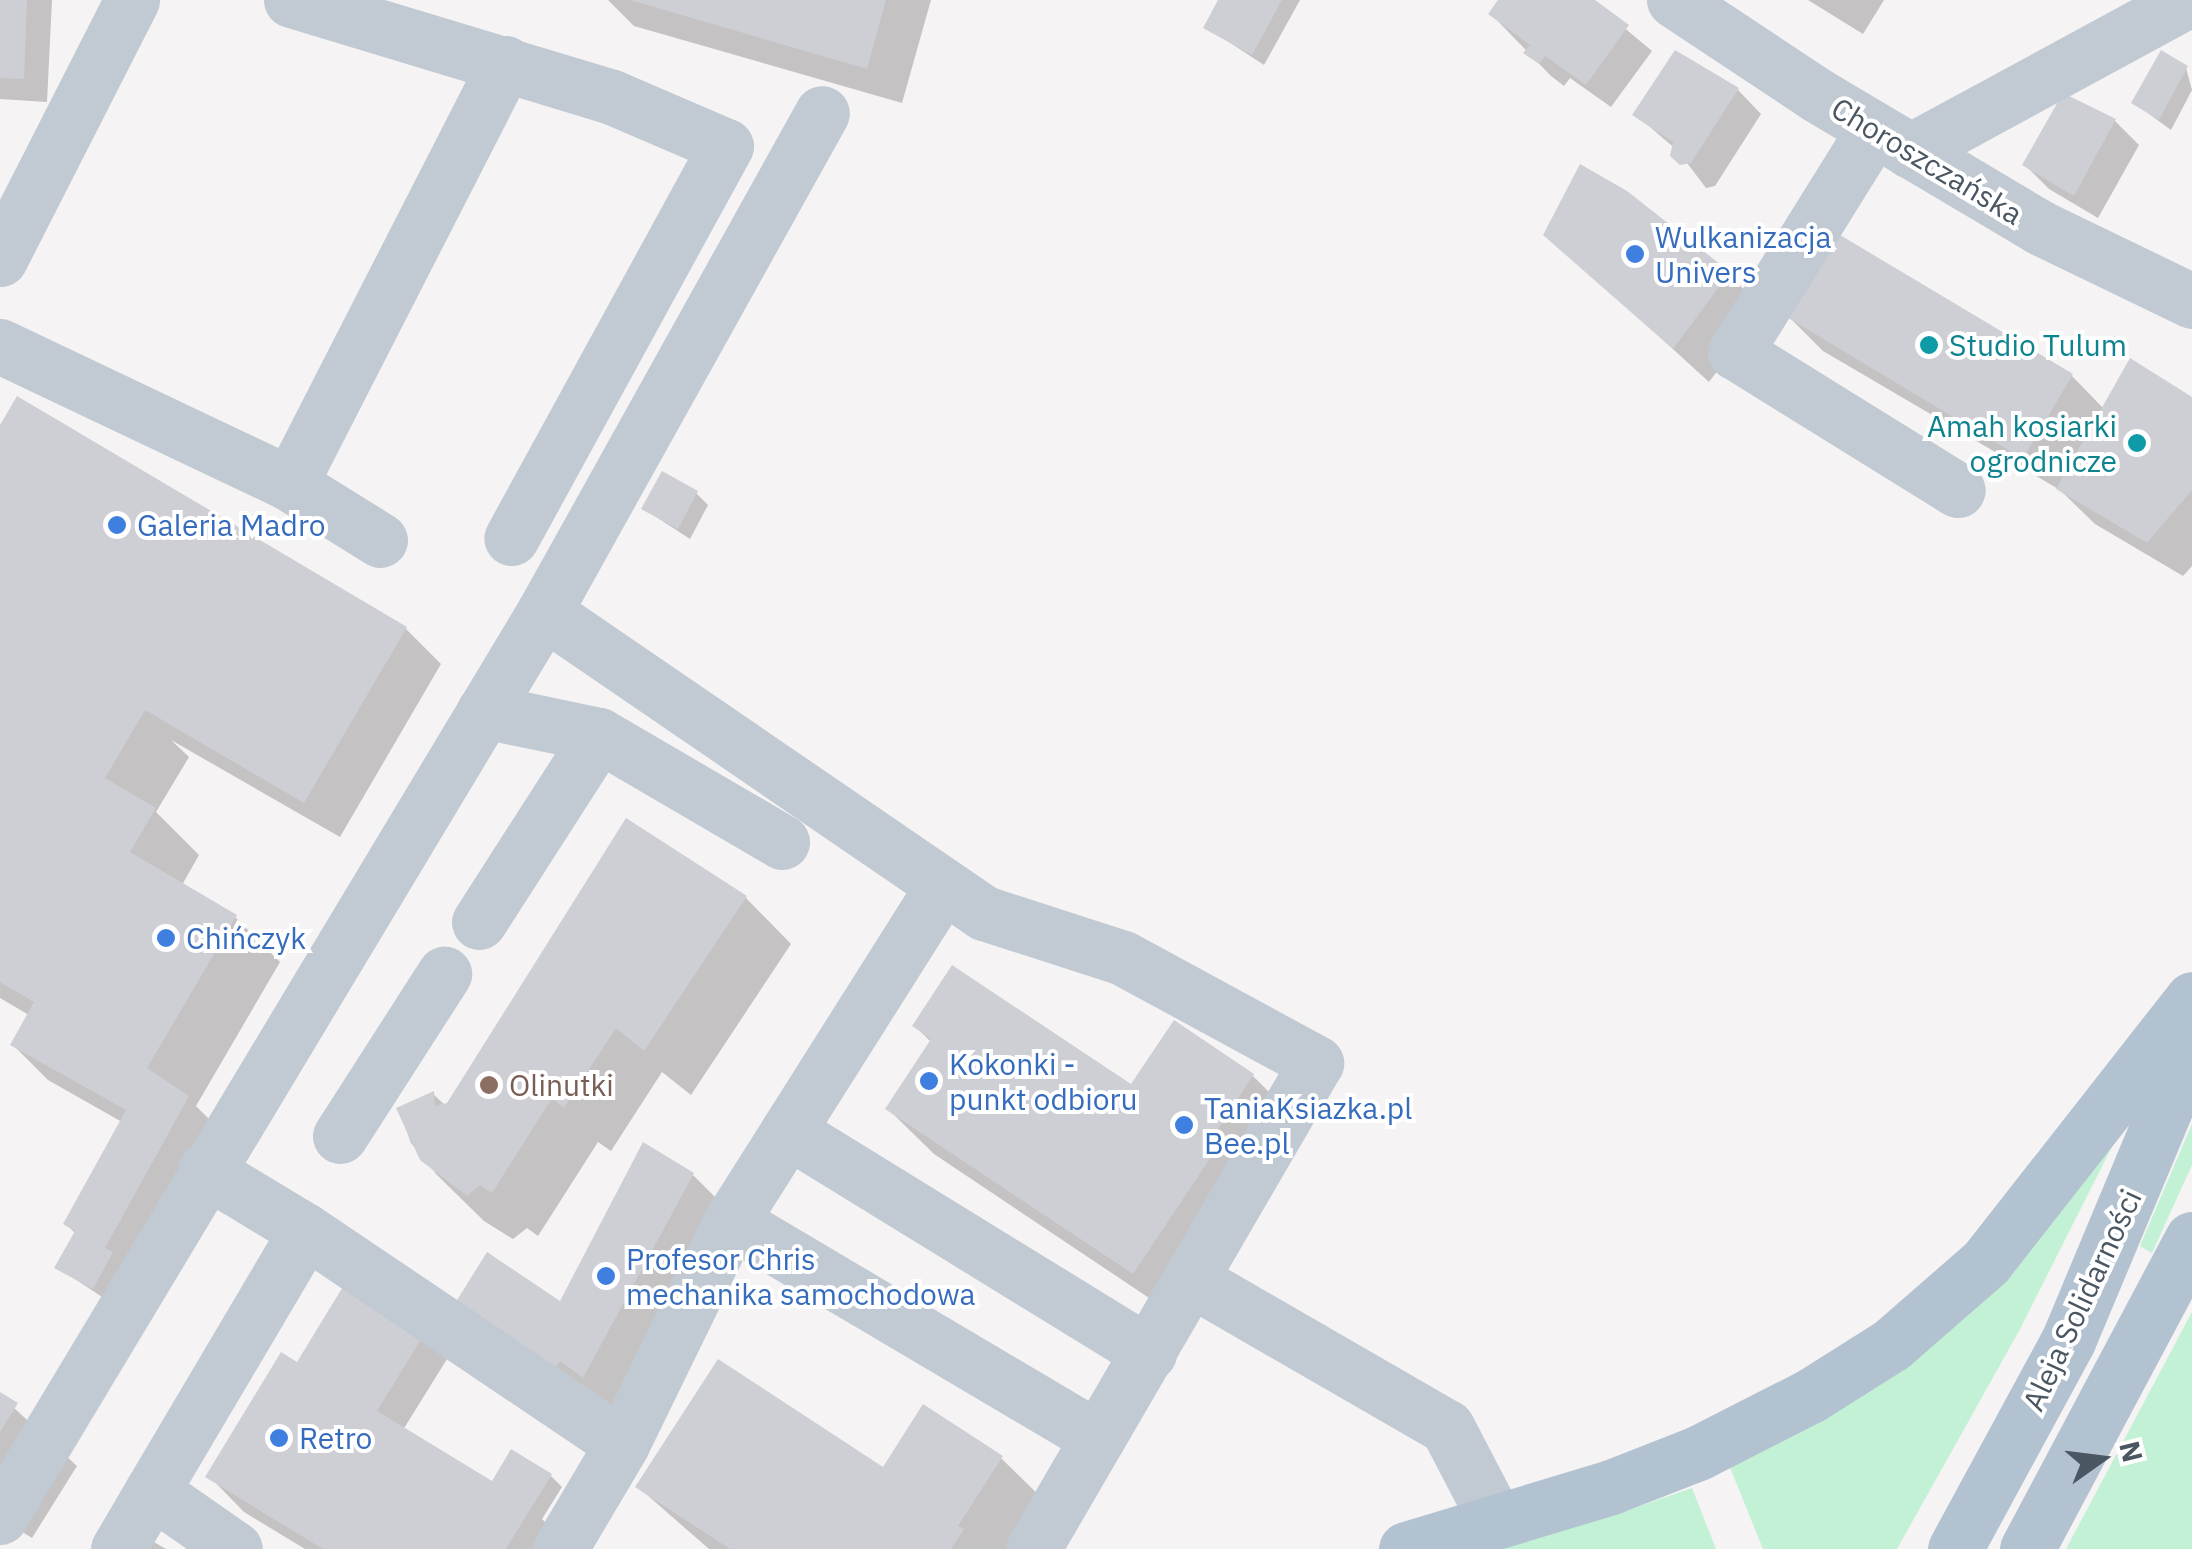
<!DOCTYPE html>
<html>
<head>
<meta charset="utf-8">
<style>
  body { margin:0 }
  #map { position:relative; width:2192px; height:1549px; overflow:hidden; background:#f5f3f3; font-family:"IBM Plex Sans",sans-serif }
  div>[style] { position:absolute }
  .green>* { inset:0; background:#c3f1d5 }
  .shadow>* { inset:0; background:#0003 }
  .building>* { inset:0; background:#cdcfd5 }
  .minor>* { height:55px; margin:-27.5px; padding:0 27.5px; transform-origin:27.5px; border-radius:27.5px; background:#c1cad2 }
  .major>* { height:55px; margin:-27.5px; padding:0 27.5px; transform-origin:27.5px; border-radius:27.5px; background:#b3c2d1 }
  .dots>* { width:28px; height:28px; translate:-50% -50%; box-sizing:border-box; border:5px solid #fff; border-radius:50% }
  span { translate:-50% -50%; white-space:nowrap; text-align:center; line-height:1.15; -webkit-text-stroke:8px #fff; paint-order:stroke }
  .street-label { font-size:30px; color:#4a5661 }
  .shop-label { font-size:30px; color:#366cbe }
  .left { translate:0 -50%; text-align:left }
  .culture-label { font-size:30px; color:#0d838f }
  .right { translate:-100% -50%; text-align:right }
  .education-label { font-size:30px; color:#785e54 }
  .north { position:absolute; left:2052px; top:1409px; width:100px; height:100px; -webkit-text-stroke:8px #fff; paint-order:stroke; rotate:76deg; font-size:28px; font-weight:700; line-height:40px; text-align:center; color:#4a5661 }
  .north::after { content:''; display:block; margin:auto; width:35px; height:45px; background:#4a5661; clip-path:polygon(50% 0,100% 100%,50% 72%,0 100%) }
</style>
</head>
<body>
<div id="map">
  <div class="green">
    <div style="clip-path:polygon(2126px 1119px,2019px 1331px,1897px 1549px,1763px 1549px,1729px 1465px)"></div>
    <div style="clip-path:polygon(2192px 1124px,2192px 1165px,2152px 1253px,2140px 1246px)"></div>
    <div style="clip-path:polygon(2192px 1312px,2192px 1549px,2066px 1549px)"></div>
    <div style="clip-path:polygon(1692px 1488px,1716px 1549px,1487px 1549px,1614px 1515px)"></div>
  </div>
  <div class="shadow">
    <div style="clip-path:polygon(0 0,52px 0,47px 102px,0 99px)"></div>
    <div style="clip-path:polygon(608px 0,931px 0,902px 103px,634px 26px)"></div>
    <div style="clip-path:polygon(1221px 0,1300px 0,1264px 65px,1206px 27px)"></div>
    <div style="clip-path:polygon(1501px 0,1591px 0,1652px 51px,1611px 107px,1570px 78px,1564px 86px,1551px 76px,1491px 14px)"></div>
    <div style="clip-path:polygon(1808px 0,1884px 0,1863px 34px)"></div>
    <div style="clip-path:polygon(2186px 68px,2192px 90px,2171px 130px,2134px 103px)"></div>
    <div style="clip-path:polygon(1738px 90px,1761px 114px,1715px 186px,1706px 188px,1678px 151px,1636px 115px)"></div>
    <div style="clip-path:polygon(2064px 96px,2115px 121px,2139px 145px,2098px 218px,2049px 189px,2025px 165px)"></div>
    <div style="clip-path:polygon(1547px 234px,1728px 274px,1764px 309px,1709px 382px)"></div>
    <div style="clip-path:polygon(1788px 316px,2072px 376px,2104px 409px,2192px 400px,2192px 566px,2183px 576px,2095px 524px,2060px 490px,1823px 351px)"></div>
    <div style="clip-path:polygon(0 430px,406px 629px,441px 664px,340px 837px,171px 740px,189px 757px,156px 812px,199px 855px,182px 885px,235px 917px,280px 962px,196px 1106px,223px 1133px,105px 1299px,57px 1267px,76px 1234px,66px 1224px,122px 1122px,48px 1080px,13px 1045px,29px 1015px,0 998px)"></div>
    <div style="clip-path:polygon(696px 493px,708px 505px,690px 539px,644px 509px)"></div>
    <div style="clip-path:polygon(627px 821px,746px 898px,791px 944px,691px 1095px,662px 1072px,611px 1151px,598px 1142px,538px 1236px,527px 1228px,513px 1239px,484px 1221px,437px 1175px,411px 1143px,399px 1110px,433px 1094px,446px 1106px)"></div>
    <div style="clip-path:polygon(1175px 1024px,1253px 1076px,1298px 1121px,1179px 1318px,934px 1154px,888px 1109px,932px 1043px,915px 1026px,1132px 1088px)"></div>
    <div style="clip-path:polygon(693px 1175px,728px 1210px,619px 1411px,457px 1305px,561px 1305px)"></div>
    <div style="clip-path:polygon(348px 1284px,447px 1359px,403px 1430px,504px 1489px,551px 1476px,562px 1487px,542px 1519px,566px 1543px,562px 1549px,305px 1549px,244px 1512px,209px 1476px,306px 1371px)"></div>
    <div style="clip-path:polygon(0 1395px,77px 1466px,32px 1538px,0 1518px)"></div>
    <div style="clip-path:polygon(1001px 1458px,1047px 1503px,1018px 1549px,709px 1549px,638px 1487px)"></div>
    <div style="clip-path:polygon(154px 1542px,166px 1549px,150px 1549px)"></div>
  </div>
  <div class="building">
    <div style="clip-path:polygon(0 0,27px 0,24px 79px,0 78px)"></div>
    <div style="clip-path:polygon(630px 0,886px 0,867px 69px)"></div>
    <div style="clip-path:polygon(1218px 0,1282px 0,1252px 55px,1203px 28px)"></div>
    <div style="clip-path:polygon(1498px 0,1595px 0,1629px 25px,1586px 85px,1545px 56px,1539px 64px,1523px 53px,1530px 45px,1488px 14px)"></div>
    <div style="clip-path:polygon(1675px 50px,1739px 88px,1691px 163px,1680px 165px,1670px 156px,1673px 142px,1632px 115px)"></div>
    <div style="clip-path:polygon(2161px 50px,2188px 66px,2159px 120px,2131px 103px)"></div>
    <div style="clip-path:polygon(2063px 93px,2116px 119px,2074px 196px,2022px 165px)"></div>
    <div style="clip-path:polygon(1580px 164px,1627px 191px,1730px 272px,1673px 349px,1543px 235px)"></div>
    <div style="clip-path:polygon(1835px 232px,2073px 374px,2023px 459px,1785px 316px)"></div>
    <div style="clip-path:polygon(2130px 358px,2192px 397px,2192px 490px,2147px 543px,2056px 489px)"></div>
    <div style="clip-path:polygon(17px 396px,407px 627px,304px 803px,145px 710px,105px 778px,156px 808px,130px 852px,237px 915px,147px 1068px,189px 1096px,105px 1248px,113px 1252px,93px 1289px,54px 1268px,75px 1231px,63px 1224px,126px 1110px,10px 1045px,34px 1002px,0 982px,0 425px)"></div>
    <div style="clip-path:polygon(662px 471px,698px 491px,678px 529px,641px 509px)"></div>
    <div style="clip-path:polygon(626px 818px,747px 896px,644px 1051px,616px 1028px,564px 1108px,552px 1098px,492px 1193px,480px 1185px,467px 1196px,420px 1160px,396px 1108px,434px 1091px,435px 1106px,447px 1103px)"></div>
    <div style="clip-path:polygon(952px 965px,1131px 1084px,1174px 1020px,1254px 1074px,1209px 1143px,1217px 1148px,1133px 1274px,885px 1109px,931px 1039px,912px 1026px)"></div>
    <div style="clip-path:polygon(643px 1142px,694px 1173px,583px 1378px,560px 1361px,553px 1373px,454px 1305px,487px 1252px,560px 1301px)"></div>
    <div style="clip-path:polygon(347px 1280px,425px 1333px,377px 1411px,492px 1481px,511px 1449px,552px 1474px,506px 1549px,323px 1549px,205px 1477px,281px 1352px,297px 1362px)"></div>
    <div style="clip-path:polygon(718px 1359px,883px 1467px,923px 1404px,1003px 1456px,958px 1526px,964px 1529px,951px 1549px,730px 1549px,635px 1487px)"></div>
    <div style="clip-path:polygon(0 1392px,18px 1403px,0 1432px)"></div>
  </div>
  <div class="minor">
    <div style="left:291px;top:0;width:335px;rotate:16.8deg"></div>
    <div style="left:612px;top:97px;width:124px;rotate:23.3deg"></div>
    <div style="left:726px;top:146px;width:447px;rotate:118.7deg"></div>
    <div style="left:1674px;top:0;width:172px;rotate:33.6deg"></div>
    <div style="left:1817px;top:95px;width:258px;rotate:30.7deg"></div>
    <div style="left:2039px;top:227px;width:170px;rotate:25.8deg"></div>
    <div style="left:1874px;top:129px;width:263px;rotate:121.9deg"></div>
    <div style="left:1735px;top:352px;width:262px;rotate:31.8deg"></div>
    <div style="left:1910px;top:151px;width:316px;rotate:-28.5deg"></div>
    <div style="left:0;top:259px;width:291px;rotate:-63deg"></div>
    <div style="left:0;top:346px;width:321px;rotate:25.4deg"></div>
    <div style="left:290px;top:484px;width:473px;rotate:-62.9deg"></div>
    <div style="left:290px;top:484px;width:106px;rotate:31.9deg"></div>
    <div style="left:544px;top:612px;width:533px;rotate:34.38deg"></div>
    <div style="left:984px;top:913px;width:146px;rotate:17.9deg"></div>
    <div style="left:1123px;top:958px;width:220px;rotate:28.5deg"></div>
    <div style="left:1316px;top:1063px;width:562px;rotate:120.21deg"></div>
    <div style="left:484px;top:711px;width:117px;rotate:11.8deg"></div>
    <div style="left:599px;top:735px;width:212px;rotate:30.3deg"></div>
    <div style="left:479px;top:922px;width:222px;rotate:-57.3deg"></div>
    <div style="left:788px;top:1131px;width:424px;rotate:31.6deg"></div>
    <div style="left:340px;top:1136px;width:193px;rotate:-57.3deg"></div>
    <div style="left:731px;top:1221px;width:396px;rotate:-57.7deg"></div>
    <div style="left:306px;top:1231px;width:381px;rotate:34deg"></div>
    <div style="left:1192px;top:1280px;width:294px;rotate:30deg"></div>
    <div style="left:1447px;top:1427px;width:106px;rotate:62.5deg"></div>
    <div style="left:152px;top:1491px;width:302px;rotate:-59.4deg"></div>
    <div style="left:306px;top:1231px;width:118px;rotate:-148.9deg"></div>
    <div style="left:0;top:1517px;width:1056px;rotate:-58.99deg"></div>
    <div style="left:544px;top:612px;width:571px;rotate:-60.88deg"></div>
    <div style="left:118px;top:1549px;width:67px;rotate:-59.6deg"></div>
    <div style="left:152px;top:1491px;width:101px;rotate:34.9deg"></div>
    <div style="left:560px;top:1549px;width:122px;rotate:-59.4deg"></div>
    <div style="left:622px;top:1444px;width:248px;rotate:-64deg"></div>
    <div style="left:731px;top:1221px;width:426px;rotate:30.6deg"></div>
  </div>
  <div class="major">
    <div style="left:1406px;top:1549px;width:214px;rotate:-16.8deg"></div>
    <div style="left:1611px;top:1487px;width:93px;rotate:-21.3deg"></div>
    <div style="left:1698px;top:1453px;width:126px;rotate:-27deg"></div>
    <div style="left:1810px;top:1396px;width:96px;rotate:-32.2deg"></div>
    <div style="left:1891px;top:1345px;width:126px;rotate:-41.1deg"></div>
    <div style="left:1986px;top:1262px;width:334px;rotate:-51.9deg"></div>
    <div style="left:1955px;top:1549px;width:237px;rotate:-61.5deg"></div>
    <div style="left:2068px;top:1341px;width:322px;rotate:-67.3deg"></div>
    <div style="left:2027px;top:1549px;width:351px;rotate:-62deg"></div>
  </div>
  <div class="dots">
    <div style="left:1635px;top:254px;background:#3f7fe0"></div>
    <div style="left:1929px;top:345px;background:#0f9aa8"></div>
    <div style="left:2137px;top:443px;background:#0f9aa8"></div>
    <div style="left:117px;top:525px;background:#3f7fe0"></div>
    <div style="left:166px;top:938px;background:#3f7fe0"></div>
    <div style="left:929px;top:1081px;background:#3f7fe0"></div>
    <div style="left:489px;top:1085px;background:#8d6e63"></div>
    <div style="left:1184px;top:1125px;background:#3f7fe0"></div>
    <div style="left:606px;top:1276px;background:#3f7fe0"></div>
    <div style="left:279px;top:1438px;background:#3f7fe0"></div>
  </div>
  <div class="street-label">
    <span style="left:1927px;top:161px;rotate:31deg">Choroszczańska</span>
    <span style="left:2082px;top:1300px;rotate:-65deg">Aleja Solidarności</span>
  </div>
  <div class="shop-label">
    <span class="left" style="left:1655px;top:254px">Wulkanizacja<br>Univers</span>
    <span class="left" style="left:137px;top:525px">Galeria Madro</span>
    <span class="left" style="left:186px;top:938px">Chińczyk</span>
    <span class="left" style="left:949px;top:1081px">Kokonki -<br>punkt odbioru</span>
    <span class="left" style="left:1204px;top:1125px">TaniaKsiazka.pl<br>Bee.pl</span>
    <span class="left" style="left:626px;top:1276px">Profesor Chris<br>mechanika samochodowa</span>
    <span class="left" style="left:299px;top:1438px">Retro</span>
  </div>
  <div class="culture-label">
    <span class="left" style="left:1949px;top:345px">Studio Tulum</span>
    <span class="right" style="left:2117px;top:443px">Amah kosiarki<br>ogrodnicze</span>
  </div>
  <div class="education-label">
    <span class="left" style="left:509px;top:1085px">Olinutki</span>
  </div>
  <div class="north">N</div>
</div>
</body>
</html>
